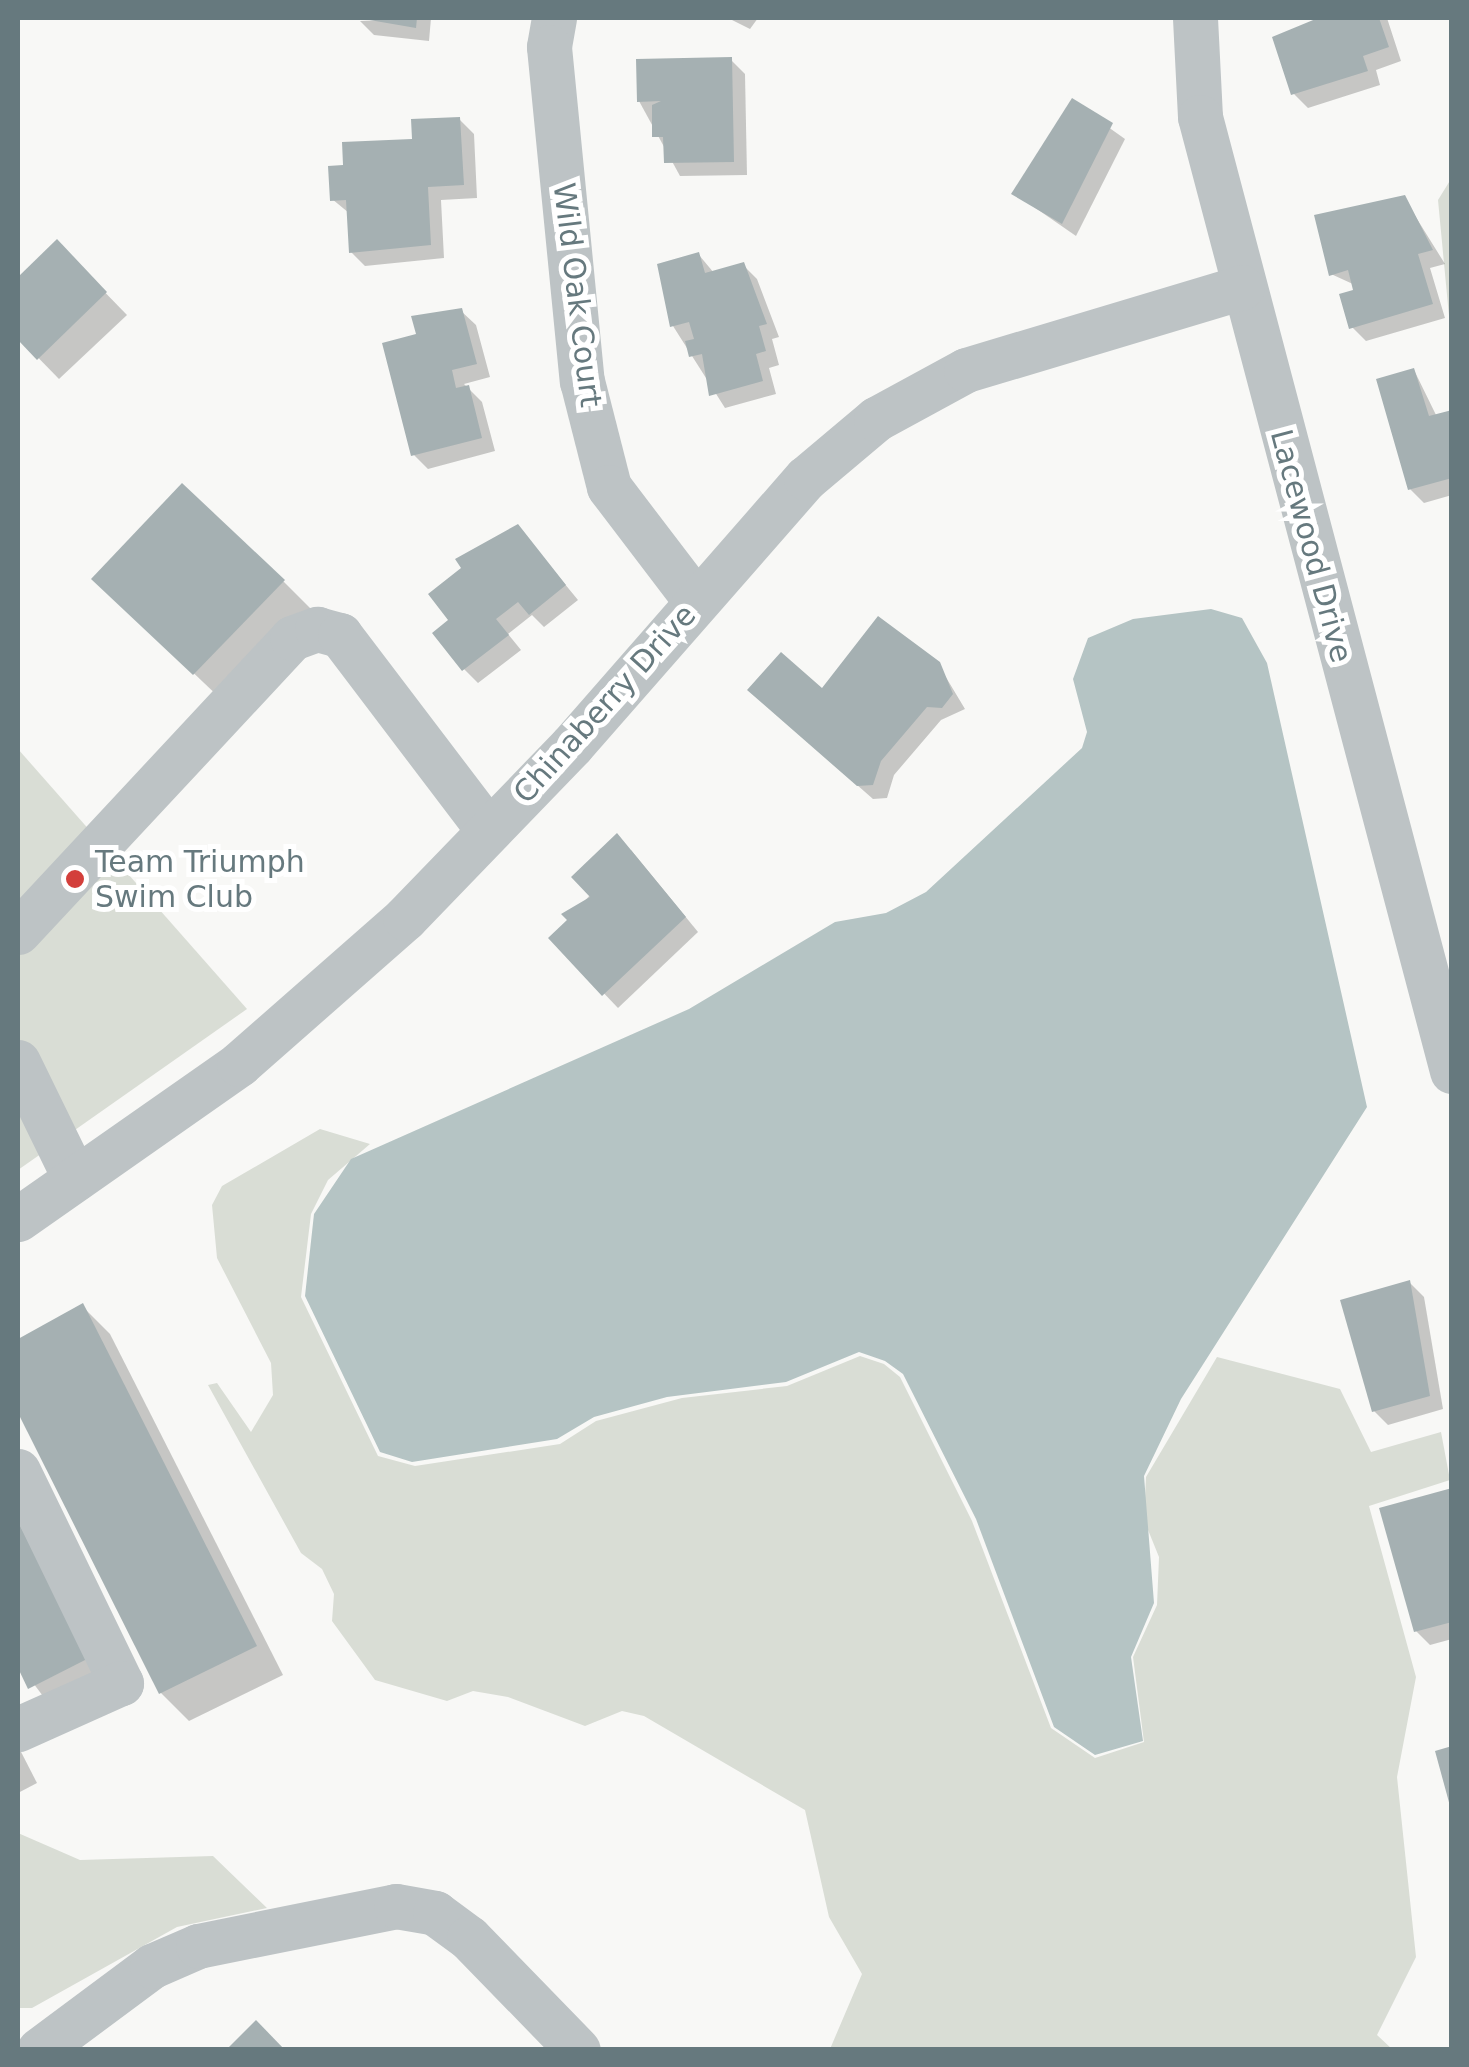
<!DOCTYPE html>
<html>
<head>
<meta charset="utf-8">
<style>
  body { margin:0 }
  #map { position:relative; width:1469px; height:2067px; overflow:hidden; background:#f8f8f6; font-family:"DejaVu Sans",sans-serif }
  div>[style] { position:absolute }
  .green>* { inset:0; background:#d9ddd5 }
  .water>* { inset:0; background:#b5c4c4 }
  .shadow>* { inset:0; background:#0003 }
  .building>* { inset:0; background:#a5b0b2 }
  .minor>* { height:45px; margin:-22.5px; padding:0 22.5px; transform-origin:22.5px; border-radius:22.5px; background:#bdc3c5 }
  .dots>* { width:28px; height:28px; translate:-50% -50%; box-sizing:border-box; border:5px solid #fff; border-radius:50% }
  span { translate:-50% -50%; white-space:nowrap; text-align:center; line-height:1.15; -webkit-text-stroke:10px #fff; paint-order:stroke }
  .street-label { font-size:30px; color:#66797e }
  .poi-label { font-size:30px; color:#66797e }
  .left { translate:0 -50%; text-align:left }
  .frame { position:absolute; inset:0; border:20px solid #66797e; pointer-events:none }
</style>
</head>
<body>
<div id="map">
  <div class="green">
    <div style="clip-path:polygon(1451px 179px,1451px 337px,1438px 200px)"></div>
    <div style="clip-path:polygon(18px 749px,247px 1009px,18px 1170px)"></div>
    <div style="clip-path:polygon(320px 1129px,370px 1144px,328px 1180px,311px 1214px,301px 1297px,378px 1456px,415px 1466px,560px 1444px,596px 1421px,682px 1398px,787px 1386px,860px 1356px,884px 1364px,900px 1377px,972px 1521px,1051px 1728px,1095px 1758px,1144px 1742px,1133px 1657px,1157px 1605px,1159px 1557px,1144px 1520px,1146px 1477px,1217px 1357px,1340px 1389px,1371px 1452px,1441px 1432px,1450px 1480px,1369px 1506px,1416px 1677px,1397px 1777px,1416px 1957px,1377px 2035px,1392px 2049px,830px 2049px,862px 1974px,829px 1917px,805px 1810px,644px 1716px,622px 1711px,585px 1726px,508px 1697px,473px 1691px,447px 1701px,375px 1680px,332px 1621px,334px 1594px,322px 1569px,301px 1553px,208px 1385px,217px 1383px,251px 1432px,273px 1395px,271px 1363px,217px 1258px,212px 1205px,222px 1186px)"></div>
    <div style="clip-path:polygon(18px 1833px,80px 1860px,213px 1856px,267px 1908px,177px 1927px,32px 2008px,18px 2008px)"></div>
  </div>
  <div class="water">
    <div style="clip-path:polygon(1211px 609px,1242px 618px,1267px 663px,1367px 1107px,1181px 1399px,1144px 1476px,1154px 1603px,1131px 1657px,1143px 1741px,1095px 1755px,1054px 1727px,976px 1519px,903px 1374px,885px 1361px,859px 1352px,786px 1382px,667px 1397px,594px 1417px,557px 1439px,412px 1462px,380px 1452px,305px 1296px,314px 1214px,351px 1159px,689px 1009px,835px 922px,886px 913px,926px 892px,1082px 748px,1087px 732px,1073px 679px,1088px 638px,1133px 619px)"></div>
  </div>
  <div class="shadow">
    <div style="clip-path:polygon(431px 18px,429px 41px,374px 35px,360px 21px)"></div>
    <div style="clip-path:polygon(728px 18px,758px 18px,750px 29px)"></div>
    <div style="clip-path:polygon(1340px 18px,1387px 18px,1401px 61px,1376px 70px,1380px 85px,1308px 108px,1294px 94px)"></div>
    <div style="clip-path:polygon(731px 60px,745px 74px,747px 175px,680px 176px,639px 101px)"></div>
    <div style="clip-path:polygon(1073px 102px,1125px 139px,1076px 236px,1014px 193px)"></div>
    <div style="clip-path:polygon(460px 120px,474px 134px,477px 198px,441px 200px,444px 258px,365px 266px,351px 252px,349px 213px,332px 199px,346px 168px)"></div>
    <div style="clip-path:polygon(1404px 198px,1445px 264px,1430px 268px,1445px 318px,1366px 341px,1352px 327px,1355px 285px,1331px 274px)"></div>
    <div style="clip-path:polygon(57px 243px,127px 315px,59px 379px,18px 337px,18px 280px)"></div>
    <div style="clip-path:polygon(699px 255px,714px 273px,743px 265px,757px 279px,779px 337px,772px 339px,779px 365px,769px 368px,776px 394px,725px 408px,673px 326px)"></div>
    <div style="clip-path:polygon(461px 311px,476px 325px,490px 377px,464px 384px,482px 402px,495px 451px,428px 469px,414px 455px,419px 336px)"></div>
    <div style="clip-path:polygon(1414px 370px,1437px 417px,1452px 413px,1452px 495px,1424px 503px,1410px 489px)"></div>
    <div style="clip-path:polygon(518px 527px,578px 600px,544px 627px,532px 615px,508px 634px,521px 650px,478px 683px,464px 669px,452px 621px)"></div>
    <div style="clip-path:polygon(283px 581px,311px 609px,223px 701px,123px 606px)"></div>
    <div style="clip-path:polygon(938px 664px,965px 709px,941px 720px,894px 775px,887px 798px,873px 799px,765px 704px)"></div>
    <div style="clip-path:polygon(631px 850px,698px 932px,618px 1008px,551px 938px)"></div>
    <div style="clip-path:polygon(1410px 1283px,1424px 1297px,1443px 1409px,1388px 1425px,1374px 1411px)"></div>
    <div style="clip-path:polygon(82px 1306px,110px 1334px,283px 1675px,189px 1721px,161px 1693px,18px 1408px,18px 1342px)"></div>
    <div style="clip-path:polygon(1452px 1491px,1452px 1639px,1430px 1645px,1416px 1631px)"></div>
    <div style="clip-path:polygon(18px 1498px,114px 1688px,58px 1716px,18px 1663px)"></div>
    <div style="clip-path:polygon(18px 1746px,37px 1783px,18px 1793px)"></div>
    <div style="clip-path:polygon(353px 2048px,392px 2048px,394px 2050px,353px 2050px)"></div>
  </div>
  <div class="building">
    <div style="clip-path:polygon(358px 18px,417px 18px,416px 28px)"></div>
    <div style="clip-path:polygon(1318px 18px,1379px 18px,1389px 47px,1363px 56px,1368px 71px,1291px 95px,1272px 37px)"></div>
    <div style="clip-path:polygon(732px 57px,734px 162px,664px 163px,663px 137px,652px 137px,652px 105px,661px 101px,637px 102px,636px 59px)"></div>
    <div style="clip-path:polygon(1072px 98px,1113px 123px,1062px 224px,1011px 194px)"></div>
    <div style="clip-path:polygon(460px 117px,464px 185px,428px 187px,431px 245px,349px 253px,346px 200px,330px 201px,328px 166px,343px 165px,342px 142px,412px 139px,411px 119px)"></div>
    <div style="clip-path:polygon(1405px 195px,1433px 250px,1418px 254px,1433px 304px,1349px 329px,1339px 294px,1353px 290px,1348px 270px,1329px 276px,1314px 215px)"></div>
    <div style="clip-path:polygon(57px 239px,107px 292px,37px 360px,18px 340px,18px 277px)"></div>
    <div style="clip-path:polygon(699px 252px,705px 273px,744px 262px,767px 324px,759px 326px,766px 351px,756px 354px,763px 381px,709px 396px,702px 354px,689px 357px,685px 341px,694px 339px,689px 322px,670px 327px,657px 264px)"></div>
    <div style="clip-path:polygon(462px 308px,477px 364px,452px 370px,456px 388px,469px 385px,482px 438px,411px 456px,382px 343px,416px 334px,411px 316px)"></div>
    <div style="clip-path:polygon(1414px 368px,1429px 416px,1452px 410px,1452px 478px,1408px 490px,1376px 379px)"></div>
    <div style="clip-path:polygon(182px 483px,285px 580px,193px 675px,91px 579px)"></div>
    <div style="clip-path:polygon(518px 524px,566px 585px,529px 615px,518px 602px,496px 619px,509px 635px,462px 671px,432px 633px,448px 620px,428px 594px,461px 568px,455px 559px)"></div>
    <div style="clip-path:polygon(878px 616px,940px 662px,953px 694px,942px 708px,927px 707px,881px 761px,873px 785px,857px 786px,747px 690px,781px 652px,822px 688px)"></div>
    <div style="clip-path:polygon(617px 833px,686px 917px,602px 996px,548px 938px,567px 920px,561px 914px,590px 897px,571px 877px)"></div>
    <div style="clip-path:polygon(1410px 1280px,1430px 1396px,1372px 1412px,1340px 1300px)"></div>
    <div style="clip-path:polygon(83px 1303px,257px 1646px,159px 1694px,18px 1413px,18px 1339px)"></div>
    <div style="clip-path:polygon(1452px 1488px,1452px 1622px,1414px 1632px,1379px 1508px)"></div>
    <div style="clip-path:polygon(18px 1521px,87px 1659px,28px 1689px,18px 1668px)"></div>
    <div style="clip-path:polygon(1452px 1746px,1452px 1805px,1450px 1806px,1435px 1751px)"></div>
    <div style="clip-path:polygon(256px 2020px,285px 2050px,226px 2050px)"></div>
  </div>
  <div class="minor">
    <div style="left:554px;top:18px;width:29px;rotate:100deg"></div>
    <div style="left:549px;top:47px;width:336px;rotate:84.4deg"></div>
    <div style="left:582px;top:381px;width:109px;rotate:75.7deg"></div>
    <div style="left:609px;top:487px;width:143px;rotate:52.7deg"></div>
    <div style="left:1195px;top:18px;width:99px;rotate:87.1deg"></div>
    <div style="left:1200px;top:117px;width:987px;rotate:75.2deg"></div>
    <div style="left:18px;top:932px;width:402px;rotate:-47deg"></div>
    <div style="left:292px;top:638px;width:27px;rotate:-20deg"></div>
    <div style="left:317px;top:629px;width:24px;rotate:15deg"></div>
    <div style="left:340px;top:635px;width:246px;rotate:52.8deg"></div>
    <div style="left:18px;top:1062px;width:130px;rotate:64deg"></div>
    <div style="left:18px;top:1219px;width:270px;rotate:-35deg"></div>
    <div style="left:239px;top:1064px;width:221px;rotate:-41.3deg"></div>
    <div style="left:405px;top:918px;width:240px;rotate:-46deg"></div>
    <div style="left:572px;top:745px;width:355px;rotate:-48.8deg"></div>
    <div style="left:806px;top:478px;width:92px;rotate:-40.1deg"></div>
    <div style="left:876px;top:419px;width:102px;rotate:-28.6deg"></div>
    <div style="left:966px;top:370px;width:288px;rotate:-16.7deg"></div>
    <div style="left:18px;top:1471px;width:236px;rotate:64.1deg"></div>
    <div style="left:121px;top:1683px;width:113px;rotate:155.9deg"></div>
    <div style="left:39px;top:2050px;width:141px;rotate:-36.6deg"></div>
    <div style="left:152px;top:1966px;width:50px;rotate:-23.5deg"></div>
    <div style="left:198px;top:1946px;width:202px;rotate:-11.4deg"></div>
    <div style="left:396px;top:1906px;width:40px;rotate:10deg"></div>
    <div style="left:435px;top:1913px;width:42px;rotate:36.3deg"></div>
    <div style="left:469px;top:1938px;width:156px;rotate:45.8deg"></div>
  </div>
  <div class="dots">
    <div style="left:75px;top:879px;background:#d33f3b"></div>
  </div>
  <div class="street-label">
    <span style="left:577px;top:295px;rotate:83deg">Wild Oak Court</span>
    <span style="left:1311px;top:546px;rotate:75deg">Lacewood Drive</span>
    <span style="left:605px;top:704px;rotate:-48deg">Chinaberry Drive</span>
  </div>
  <div class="poi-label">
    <span class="left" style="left:95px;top:879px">Team Triumph<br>Swim Club</span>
  </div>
  <div class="frame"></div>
</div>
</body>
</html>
